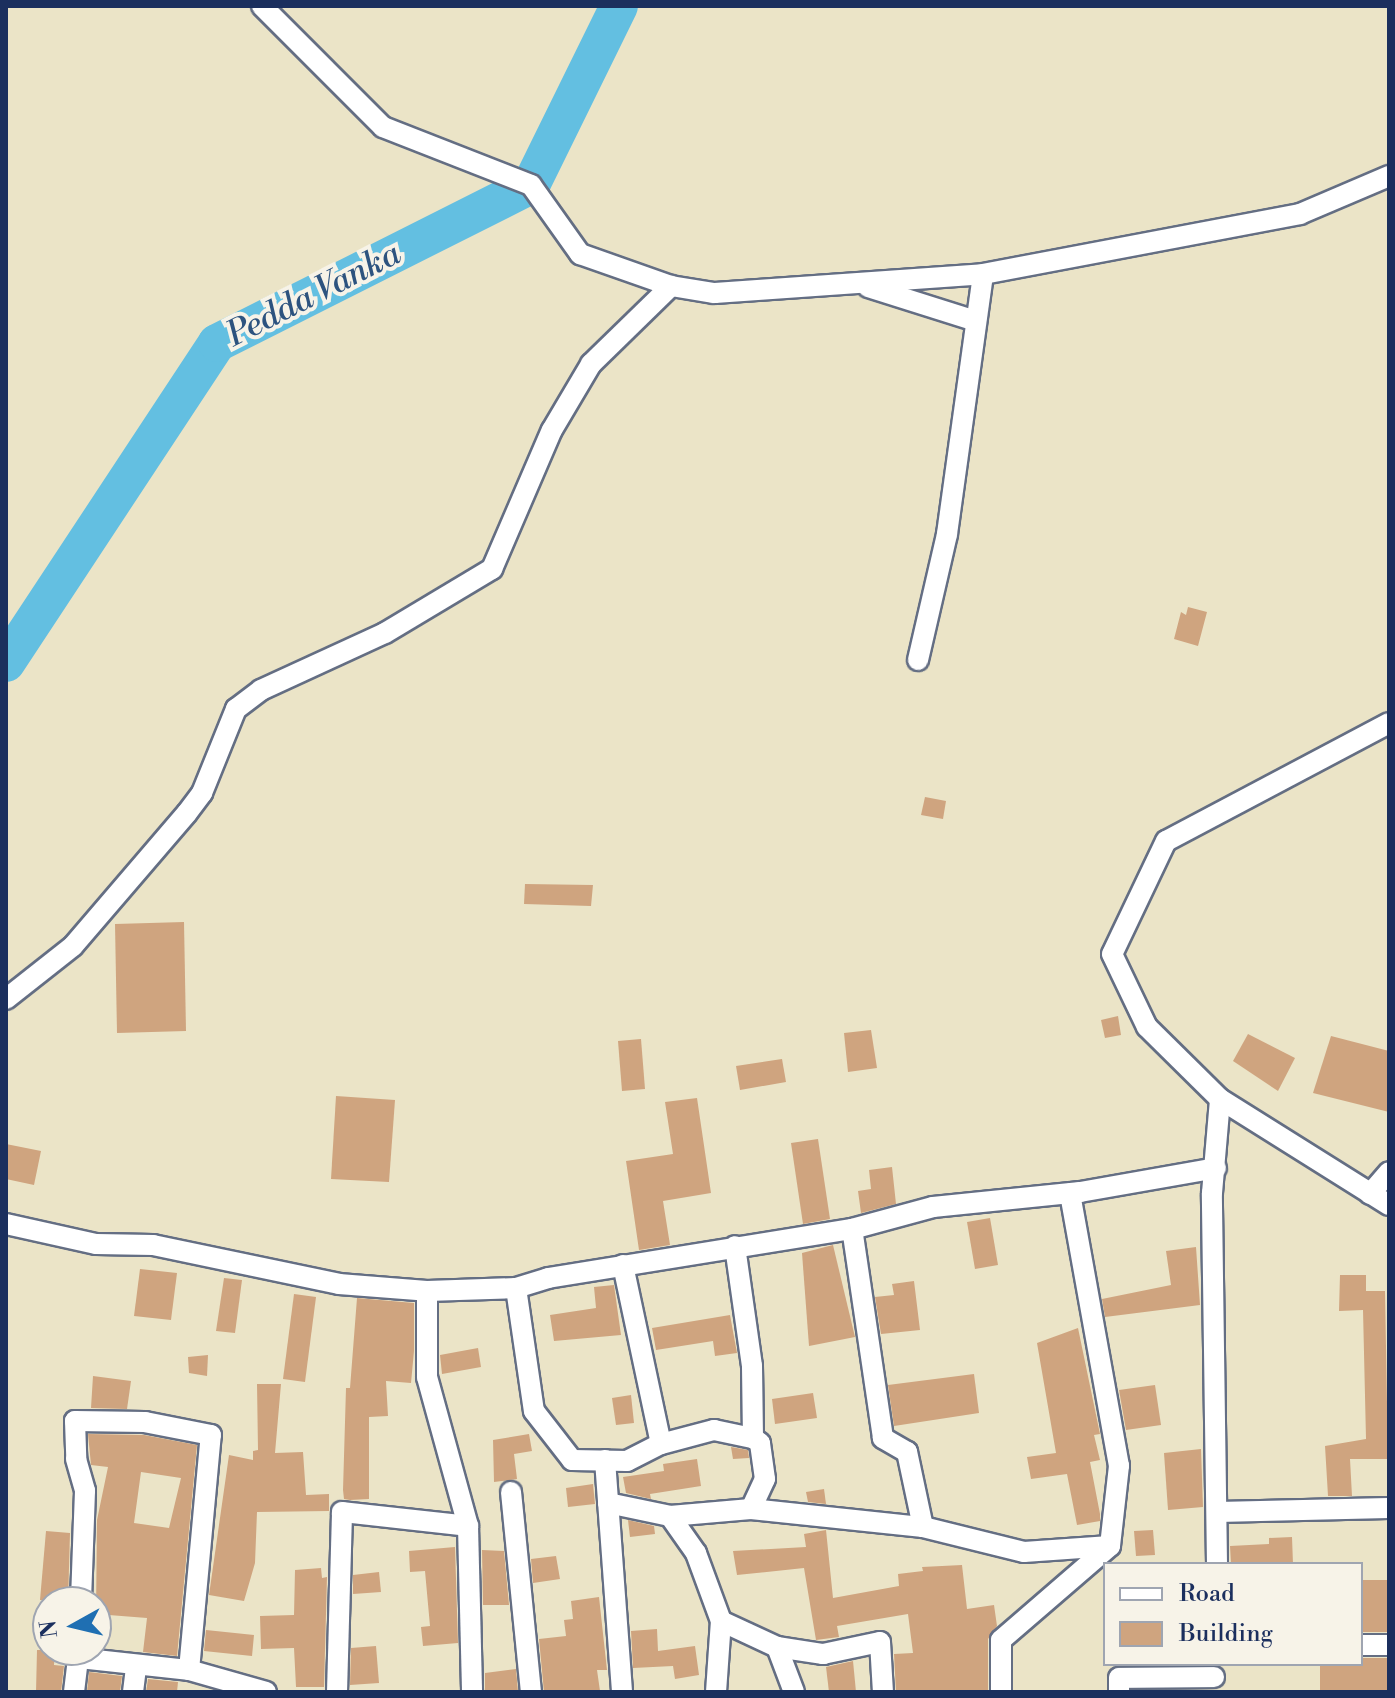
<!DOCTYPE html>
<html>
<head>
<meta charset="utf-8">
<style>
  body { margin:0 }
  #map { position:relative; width:1395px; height:1698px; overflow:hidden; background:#ebe4c7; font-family:"Libre Bodoni",serif }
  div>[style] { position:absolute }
  .river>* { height:38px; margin:-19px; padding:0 19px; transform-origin:19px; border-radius:19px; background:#63bfe1 }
  .building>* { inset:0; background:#cfa47f }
  .roads { filter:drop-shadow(2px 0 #646e83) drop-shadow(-2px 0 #646e83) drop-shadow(0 2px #646e83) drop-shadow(0 -2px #646e83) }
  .minor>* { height:20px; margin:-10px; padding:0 10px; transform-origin:10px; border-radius:10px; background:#fff }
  span { translate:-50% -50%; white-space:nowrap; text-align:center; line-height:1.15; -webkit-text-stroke:8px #f7f3e8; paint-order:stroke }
  .water-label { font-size:34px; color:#2d537f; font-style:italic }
  .frame { position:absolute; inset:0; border:8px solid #1b2f5e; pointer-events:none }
  .legend { position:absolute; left:1103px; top:1562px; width:260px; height:104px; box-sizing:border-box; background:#f7f3e8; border:2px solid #9fa5b1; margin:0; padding:10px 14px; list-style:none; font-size:24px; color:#1b2f5e }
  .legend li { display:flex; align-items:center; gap:16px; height:40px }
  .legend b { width:40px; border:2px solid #9fa5b1 }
  .north { position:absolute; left:32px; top:1586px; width:80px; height:80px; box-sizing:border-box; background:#f7f3e8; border:2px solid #9fa5b1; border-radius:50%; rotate:262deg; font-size:22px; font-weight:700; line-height:32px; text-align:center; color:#1b2f5e }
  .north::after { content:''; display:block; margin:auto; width:28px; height:36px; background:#1f6fb2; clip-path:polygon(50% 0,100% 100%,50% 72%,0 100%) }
</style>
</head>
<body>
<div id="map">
  <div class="river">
    <div style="left:6px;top:663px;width:383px;rotate:-56.6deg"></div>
    <div style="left:217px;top:343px;width:352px;rotate:-26.7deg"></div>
    <div style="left:531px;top:185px;width:199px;rotate:-63.8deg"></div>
  </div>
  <div class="building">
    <div style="clip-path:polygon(1188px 607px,1207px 612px,1198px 646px,1174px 639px,1181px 612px,1186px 615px)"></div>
    <div style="clip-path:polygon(925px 797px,946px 801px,943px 819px,921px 815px)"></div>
    <div style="clip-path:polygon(525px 884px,593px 885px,591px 906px,524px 904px)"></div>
    <div style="clip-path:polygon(184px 922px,186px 1031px,117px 1033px,115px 924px)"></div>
    <div style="clip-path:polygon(1118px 1016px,1121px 1035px,1105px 1038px,1101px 1020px)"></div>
    <div style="clip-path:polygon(871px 1030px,877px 1068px,848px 1072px,844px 1033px)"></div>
    <div style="clip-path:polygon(1248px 1034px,1295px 1058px,1278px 1091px,1233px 1061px)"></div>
    <div style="clip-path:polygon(1331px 1036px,1389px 1051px,1389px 1112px,1313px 1093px)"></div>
    <div style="clip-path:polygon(641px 1039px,645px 1089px,622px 1091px,618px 1041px)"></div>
    <div style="clip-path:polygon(782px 1059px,786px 1082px,740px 1090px,736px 1066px)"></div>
    <div style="clip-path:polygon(336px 1096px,395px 1100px,389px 1182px,331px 1179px)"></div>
    <div style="clip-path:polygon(697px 1098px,711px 1193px,663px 1201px,670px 1245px,639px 1250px,626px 1161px,673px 1154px,665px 1102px)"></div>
    <div style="clip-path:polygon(818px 1139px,830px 1219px,803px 1224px,791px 1143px)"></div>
    <div style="clip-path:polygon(6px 1144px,41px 1151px,34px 1185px,6px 1179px)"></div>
    <div style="clip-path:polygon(892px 1167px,896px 1204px,861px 1213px,858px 1191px,871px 1189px,869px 1170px)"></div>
    <div style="clip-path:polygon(990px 1218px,998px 1265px,975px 1269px,967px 1222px)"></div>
    <div style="clip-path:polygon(833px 1245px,855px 1337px,809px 1346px,802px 1253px)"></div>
    <div style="clip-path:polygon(1196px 1247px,1200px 1305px,1105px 1317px,1102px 1299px,1171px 1285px,1166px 1251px)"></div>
    <div style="clip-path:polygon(140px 1269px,177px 1273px,171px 1320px,134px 1316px)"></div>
    <div style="clip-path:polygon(1340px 1275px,1366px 1275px,1366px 1291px,1385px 1291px,1388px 1459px,1350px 1459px,1352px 1496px,1328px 1496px,1325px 1446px,1366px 1439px,1363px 1310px,1339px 1311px)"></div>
    <div style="clip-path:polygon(224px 1278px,242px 1280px,235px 1333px,216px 1331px)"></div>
    <div style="clip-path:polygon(914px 1281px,920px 1330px,881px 1334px,875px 1297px,894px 1295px,892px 1284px)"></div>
    <div style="clip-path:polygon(614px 1285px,621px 1335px,554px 1341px,550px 1315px,596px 1308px,594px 1287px)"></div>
    <div style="clip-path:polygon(294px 1294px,316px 1297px,305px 1382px,283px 1379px)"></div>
    <div style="clip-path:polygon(357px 1298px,414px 1303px,414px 1351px,411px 1383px,386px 1381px,388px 1416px,369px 1417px,369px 1499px,350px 1500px,344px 1499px,343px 1490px,346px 1388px,350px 1388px)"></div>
    <div style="clip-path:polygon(730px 1315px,737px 1353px,715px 1356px,713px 1341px,656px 1350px,652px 1328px)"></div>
    <div style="clip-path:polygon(1078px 1328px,1100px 1434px,1094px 1435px,1100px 1460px,1090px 1462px,1100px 1514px,1100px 1521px,1077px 1525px,1067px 1474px,1031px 1479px,1027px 1457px,1056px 1453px,1037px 1343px)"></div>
    <div style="clip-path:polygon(478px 1348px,481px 1367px,442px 1374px,440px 1355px)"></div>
    <div style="clip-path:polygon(208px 1355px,207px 1376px,189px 1373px,188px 1357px)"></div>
    <div style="clip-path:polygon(974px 1374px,979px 1413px,894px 1426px,888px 1385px)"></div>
    <div style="clip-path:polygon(93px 1376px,131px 1381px,127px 1409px,91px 1408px)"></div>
    <div style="clip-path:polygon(257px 1384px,281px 1384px,275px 1453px,303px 1452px,306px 1495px,329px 1494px,329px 1511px,257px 1512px,255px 1563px,244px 1601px,209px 1595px,229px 1455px,253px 1460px,253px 1451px,258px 1450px)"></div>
    <div style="clip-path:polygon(1155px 1385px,1161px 1425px,1126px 1430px,1119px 1390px)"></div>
    <div style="clip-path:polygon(813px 1393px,817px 1418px,775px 1424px,772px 1399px)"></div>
    <div style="clip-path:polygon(631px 1395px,634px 1423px,616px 1425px,612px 1398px)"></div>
    <div style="clip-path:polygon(evenodd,88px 1434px,144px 1435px,197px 1445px,177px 1656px,143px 1652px,147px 1618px,96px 1614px,97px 1520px,108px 1467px,91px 1465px,88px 1434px,141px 1472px,181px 1478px,169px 1528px,134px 1523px,141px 1472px)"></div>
    <div style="clip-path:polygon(529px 1434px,532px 1451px,514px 1454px,517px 1479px,494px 1482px,493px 1440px)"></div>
    <div style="clip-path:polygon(731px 1447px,748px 1450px,749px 1458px,733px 1459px)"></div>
    <div style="clip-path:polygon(1201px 1449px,1203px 1507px,1168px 1510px,1164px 1453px)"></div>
    <div style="clip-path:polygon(697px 1459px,701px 1486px,650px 1494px,651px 1499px,626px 1493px,623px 1477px,664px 1471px,663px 1464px)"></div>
    <div style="clip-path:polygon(593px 1484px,595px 1504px,568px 1507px,566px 1488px)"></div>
    <div style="clip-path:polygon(824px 1489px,826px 1504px,808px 1502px,806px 1492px)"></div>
    <div style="clip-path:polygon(628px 1520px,654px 1526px,655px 1534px,630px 1537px)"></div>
    <div style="clip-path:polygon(826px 1530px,833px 1598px,899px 1586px,898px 1574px,923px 1571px,922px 1567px,962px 1565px,967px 1609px,994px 1605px,997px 1626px,988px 1639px,988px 1692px,896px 1692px,894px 1654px,913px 1653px,908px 1614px,837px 1626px,839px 1637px,816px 1640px,804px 1568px,737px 1575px,733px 1551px,806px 1547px,804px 1534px)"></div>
    <div style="clip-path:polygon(1153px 1530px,1155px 1555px,1136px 1556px,1134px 1531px)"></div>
    <div style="clip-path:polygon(46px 1531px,70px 1533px,68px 1602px,40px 1600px)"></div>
    <div style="clip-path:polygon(1292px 1537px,1293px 1564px,1231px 1564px,1230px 1546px,1269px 1544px,1269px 1538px)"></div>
    <div style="clip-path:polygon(455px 1547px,458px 1643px,423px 1646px,421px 1627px,430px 1626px,425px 1571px,410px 1572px,409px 1551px)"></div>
    <div style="clip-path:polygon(482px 1550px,504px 1551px,509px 1605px,483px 1605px)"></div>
    <div style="clip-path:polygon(556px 1556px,560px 1579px,533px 1583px,531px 1559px)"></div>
    <div style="clip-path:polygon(321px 1568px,322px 1578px,327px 1577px,324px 1687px,296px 1687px,294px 1648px,261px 1649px,260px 1616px,294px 1615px,295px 1570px)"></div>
    <div style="clip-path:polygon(379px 1572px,381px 1592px,353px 1594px,353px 1575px)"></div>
    <div style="clip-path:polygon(1362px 1580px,1389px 1580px,1389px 1632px,1361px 1632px)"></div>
    <div style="clip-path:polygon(599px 1597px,607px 1670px,597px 1670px,600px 1691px,544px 1692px,539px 1639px,566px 1636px,564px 1620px,573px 1619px,571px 1601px)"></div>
    <div style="clip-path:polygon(657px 1629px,658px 1651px,695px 1646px,699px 1675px,675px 1679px,673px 1666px,633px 1668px,631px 1631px)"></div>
    <div style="clip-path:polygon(206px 1630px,254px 1635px,252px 1656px,204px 1651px)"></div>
    <div style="clip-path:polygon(376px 1646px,379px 1683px,350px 1685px,351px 1648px)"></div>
    <div style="clip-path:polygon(37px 1650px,55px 1650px,54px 1665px,64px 1666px,61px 1692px,36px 1692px)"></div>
    <div style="clip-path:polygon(1361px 1658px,1389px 1658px,1389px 1692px,1320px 1692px,1320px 1664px,1361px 1664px)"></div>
    <div style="clip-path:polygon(853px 1661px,856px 1692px,829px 1692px,826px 1667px)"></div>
    <div style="clip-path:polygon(516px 1669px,518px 1692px,485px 1692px,485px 1673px)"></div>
    <div style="clip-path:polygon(89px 1672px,122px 1676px,120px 1692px,87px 1692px)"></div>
    <div style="clip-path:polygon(148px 1679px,178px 1682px,177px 1692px,146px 1692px)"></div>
  </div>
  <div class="roads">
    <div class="minor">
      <div style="left:262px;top:6px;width:171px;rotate:45deg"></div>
      <div style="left:383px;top:127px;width:159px;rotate:21.4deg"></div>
      <div style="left:531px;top:185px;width:85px;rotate:54.6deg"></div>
      <div style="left:580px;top:254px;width:96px;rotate:19.4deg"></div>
      <div style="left:671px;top:286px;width:44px;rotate:9.2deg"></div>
      <div style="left:714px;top:293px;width:270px;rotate:-4deg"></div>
      <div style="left:983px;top:274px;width:323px;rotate:-10.7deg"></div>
      <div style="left:1300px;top:214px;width:97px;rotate:-23.1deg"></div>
      <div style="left:868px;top:287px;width:113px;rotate:17.5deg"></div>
      <div style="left:918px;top:660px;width:129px;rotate:-77deg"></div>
      <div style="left:947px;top:534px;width:262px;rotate:-82.1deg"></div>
      <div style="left:1389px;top:723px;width:252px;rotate:152.1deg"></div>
      <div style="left:1166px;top:841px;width:125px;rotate:115.5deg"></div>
      <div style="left:1112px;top:954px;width:81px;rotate:64.4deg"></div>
      <div style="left:1147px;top:1027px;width:103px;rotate:44.6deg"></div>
      <div style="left:1220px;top:1099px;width:199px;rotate:32.1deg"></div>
      <div style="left:6px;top:999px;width:85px;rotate:-38.3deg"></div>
      <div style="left:73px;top:946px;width:175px;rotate:-49.4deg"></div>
      <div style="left:187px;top:813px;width:25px;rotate:-53deg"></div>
      <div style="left:202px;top:793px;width:91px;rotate:-68deg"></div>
      <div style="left:236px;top:709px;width:31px;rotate:-37deg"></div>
      <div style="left:261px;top:690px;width:136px;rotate:-24.7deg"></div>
      <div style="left:385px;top:633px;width:125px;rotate:-30.9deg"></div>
      <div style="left:492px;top:569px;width:151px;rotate:-66.7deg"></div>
      <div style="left:552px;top:430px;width:77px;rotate:-59.4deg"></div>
      <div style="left:591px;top:364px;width:112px;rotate:-44.3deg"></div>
      <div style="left:1370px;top:1194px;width:29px;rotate:-49deg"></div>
      <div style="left:6px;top:1224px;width:92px;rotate:12.5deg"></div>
      <div style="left:96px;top:1244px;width:57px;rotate:1deg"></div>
      <div style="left:153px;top:1245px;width:190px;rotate:11.8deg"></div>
      <div style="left:339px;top:1284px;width:88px;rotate:4.5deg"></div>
      <div style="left:427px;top:1291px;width:89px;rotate:-1.9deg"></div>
      <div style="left:516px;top:1288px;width:34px;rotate:-17deg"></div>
      <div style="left:548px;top:1278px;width:308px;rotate:-9.2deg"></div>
      <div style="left:852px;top:1229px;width:84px;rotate:-15.2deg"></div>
      <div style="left:933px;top:1207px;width:148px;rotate:-5.8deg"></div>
      <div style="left:1080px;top:1192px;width:138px;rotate:-10deg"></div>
      <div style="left:516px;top:1288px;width:124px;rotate:81.7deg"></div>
      <div style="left:534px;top:1411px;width:62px;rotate:52.2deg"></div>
      <div style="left:572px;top:1460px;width:55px;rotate:1deg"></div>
      <div style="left:627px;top:1461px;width:38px;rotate:-27deg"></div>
      <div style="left:661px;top:1444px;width:183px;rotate:-102deg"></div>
      <div style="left:427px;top:1291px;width:86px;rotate:90deg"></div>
      <div style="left:427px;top:1377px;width:155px;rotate:74.6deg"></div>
      <div style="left:661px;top:1444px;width:55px;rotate:-14.8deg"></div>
      <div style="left:714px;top:1430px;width:40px;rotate:12deg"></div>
      <div style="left:753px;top:1438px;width:72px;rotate:-90.8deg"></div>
      <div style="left:752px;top:1366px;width:121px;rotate:-98.1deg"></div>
      <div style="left:605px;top:1460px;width:233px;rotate:85.8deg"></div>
      <div style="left:511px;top:1492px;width:201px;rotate:84.3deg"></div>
      <div style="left:608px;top:1503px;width:63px;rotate:11.8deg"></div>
      <div style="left:751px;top:1509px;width:33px;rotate:-65deg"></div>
      <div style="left:765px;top:1479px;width:36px;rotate:-98deg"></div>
      <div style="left:760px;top:1443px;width:9px;rotate:-144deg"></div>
      <div style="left:1217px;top:1512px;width:172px;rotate:-1.3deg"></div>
      <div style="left:923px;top:1527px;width:104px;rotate:13.9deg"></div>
      <div style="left:1024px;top:1552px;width:86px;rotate:-4deg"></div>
      <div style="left:1110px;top:1546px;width:81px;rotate:-83.6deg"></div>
      <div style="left:1119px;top:1466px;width:277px;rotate:-100.2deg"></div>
      <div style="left:1217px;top:1564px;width:371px;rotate:-90.8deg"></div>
      <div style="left:1212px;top:1193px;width:94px;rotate:-85.1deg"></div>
      <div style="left:721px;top:1621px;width:62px;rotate:24.9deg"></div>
      <div style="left:777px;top:1647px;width:47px;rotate:8.7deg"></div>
      <div style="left:823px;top:1654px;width:58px;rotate:-11.9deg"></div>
      <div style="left:880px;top:1642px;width:50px;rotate:86.6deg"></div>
      <div style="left:1361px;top:1645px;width:28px"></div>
      <div style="left:777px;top:1647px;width:48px;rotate:69.3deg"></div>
      <div style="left:78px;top:1658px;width:112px;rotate:6.2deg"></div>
      <div style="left:189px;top:1670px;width:236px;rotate:-84.7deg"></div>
      <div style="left:211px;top:1435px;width:67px;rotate:-168.9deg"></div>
      <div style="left:145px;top:1422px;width:70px;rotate:-179.2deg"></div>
      <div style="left:75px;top:1421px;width:38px;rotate:88deg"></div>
      <div style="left:76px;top:1459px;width:33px;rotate:74deg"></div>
      <div style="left:85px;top:1491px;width:111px;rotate:92.1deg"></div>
      <div style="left:189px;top:1670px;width:80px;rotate:15.9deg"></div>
      <div style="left:74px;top:1692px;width:42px;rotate:-83.2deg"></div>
      <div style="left:133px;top:1692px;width:26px;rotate:-83deg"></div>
      <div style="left:337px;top:1692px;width:180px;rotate:-88.4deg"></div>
      <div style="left:342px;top:1512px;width:127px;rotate:6.3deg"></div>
      <div style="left:468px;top:1526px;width:166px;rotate:88.6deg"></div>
      <div style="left:716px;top:1692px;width:71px;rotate:-86deg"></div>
      <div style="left:721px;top:1621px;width:72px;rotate:-110.2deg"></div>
      <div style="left:696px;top:1553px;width:45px;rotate:-125.1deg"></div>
      <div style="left:670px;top:1516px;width:81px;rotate:-4.9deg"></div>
      <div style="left:751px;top:1509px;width:173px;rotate:6deg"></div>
      <div style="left:923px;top:1527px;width:77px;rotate:-102deg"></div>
      <div style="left:907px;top:1452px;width:28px;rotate:-150deg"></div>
      <div style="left:883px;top:1438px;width:211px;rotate:-98.4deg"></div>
      <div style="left:1001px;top:1692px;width:52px;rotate:-90deg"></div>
      <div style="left:1001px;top:1640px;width:144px;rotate:-40.8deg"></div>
      <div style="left:1119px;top:1692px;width:14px;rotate:-90deg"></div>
      <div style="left:1119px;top:1678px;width:95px;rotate:-0.6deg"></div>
    </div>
  </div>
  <div class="water-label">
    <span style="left:314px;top:295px;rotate:-27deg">Pedda Vanka</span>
  </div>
  <div class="frame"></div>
  <ul class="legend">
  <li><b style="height:10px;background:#fff"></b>Road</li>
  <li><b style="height:22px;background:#cfa47f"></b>Building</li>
  </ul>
  <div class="north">N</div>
</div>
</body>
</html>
